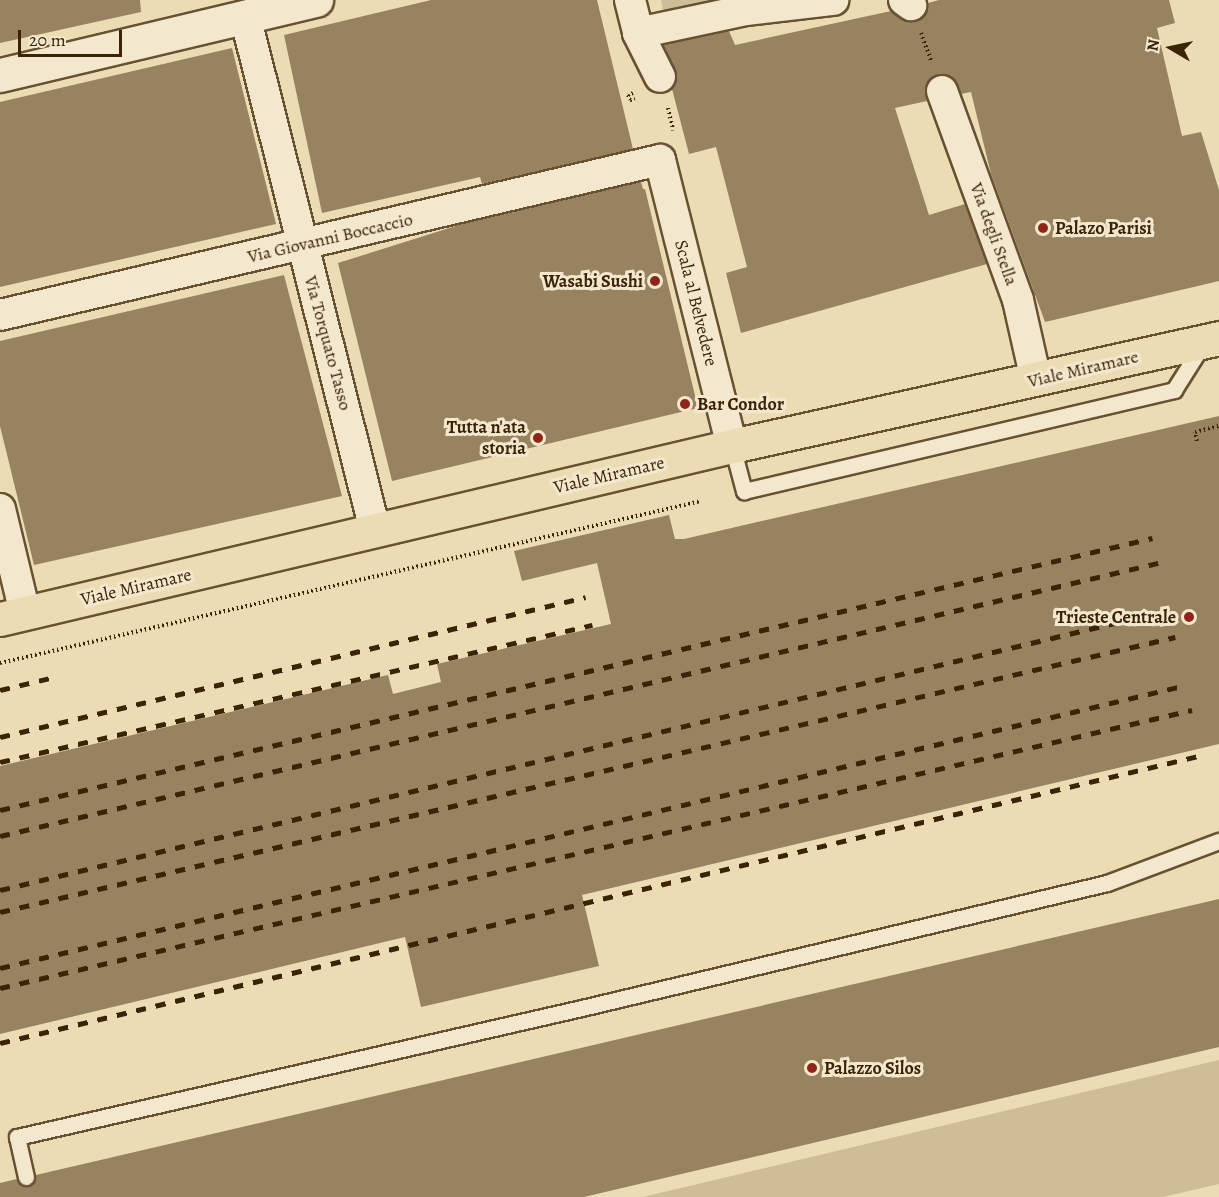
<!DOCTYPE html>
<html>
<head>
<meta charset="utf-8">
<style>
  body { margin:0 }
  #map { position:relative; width:1219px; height:1197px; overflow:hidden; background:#ecdcb4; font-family:Alegreya,serif }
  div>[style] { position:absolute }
  .green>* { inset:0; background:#cebd96 }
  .building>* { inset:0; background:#978360 }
  .path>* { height:4px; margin-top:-2px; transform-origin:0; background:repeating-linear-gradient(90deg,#3b2305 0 1.5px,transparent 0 4.5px) }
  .roads { filter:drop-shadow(2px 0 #675131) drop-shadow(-2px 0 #675131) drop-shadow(0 2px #675131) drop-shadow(0 -2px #675131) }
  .lane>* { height:15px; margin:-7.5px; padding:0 7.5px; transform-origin:7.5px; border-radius:7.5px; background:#f3e8ce }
  .street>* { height:30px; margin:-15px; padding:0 15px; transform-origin:15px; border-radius:15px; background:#f3e8ce }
  .secondary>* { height:33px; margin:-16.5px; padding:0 16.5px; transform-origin:16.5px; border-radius:16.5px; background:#f3e8ce }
  .primary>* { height:33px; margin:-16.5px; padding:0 16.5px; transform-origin:16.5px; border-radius:16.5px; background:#ecdcb4 }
  .rail>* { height:4.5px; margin-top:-2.25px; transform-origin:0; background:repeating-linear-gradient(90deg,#3b2305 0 10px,transparent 0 20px) }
  .dots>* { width:16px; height:16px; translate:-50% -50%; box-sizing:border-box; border:3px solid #f3e8ce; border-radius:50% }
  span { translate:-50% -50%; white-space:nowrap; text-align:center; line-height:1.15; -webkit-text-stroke:6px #f3e8ce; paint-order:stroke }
  .poi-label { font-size:18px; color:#3b2305; font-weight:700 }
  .left { translate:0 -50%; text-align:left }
  .right { translate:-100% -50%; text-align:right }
  .street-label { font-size:18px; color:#3b2305 }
  .north { position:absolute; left:1141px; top:18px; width:60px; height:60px; -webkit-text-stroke:4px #f3e8ce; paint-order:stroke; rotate:279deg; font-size:16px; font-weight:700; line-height:24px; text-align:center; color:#3b2305 }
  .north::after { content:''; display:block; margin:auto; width:21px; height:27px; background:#3b2305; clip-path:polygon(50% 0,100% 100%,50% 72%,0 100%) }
  .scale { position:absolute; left:18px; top:30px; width:104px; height:27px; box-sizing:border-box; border:3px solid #3b2305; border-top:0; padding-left:8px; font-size:18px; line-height:21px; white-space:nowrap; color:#3b2305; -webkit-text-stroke:4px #f3e8ce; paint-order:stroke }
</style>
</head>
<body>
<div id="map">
  <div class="green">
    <div style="clip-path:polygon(661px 0,738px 0,664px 16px)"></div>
    <div style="clip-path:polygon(1219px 1060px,1219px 1184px,1163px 1197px,643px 1197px)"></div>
  </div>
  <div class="building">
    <div style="clip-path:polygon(0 0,140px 0,141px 12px,0 43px)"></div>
    <div style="clip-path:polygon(431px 0,597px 0,633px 149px,482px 184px,480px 177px,322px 213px,284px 35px)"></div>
    <div style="clip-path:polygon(939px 0,1169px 0,1175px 23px,1157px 28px,1182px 136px,1201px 132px,1219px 190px,1219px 281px,1045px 322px,991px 174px,971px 92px,961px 94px,953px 77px,937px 75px,929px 80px,925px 87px,927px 101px,895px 108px,929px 215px,965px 204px,987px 264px,741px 333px,726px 273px,747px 267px,716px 147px,689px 154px,672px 89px,677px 79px,676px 70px,663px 45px,729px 31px,735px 45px,891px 11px,910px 22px,925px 15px,928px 3px)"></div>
    <div style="clip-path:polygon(232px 48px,276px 224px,0 287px,0 102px)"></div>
    <div style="clip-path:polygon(641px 182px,643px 189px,645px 189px,698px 408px,392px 481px,338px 263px,462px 224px)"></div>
    <div style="clip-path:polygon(284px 275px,342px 496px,34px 565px,0 426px,0 341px)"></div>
    <div style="clip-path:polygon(1219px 416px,1219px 744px,582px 895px,599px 966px,421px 1007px,405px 937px,0 1034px,0 766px,388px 675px,393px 694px,441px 682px,437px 664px,611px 624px,597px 563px,522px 581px,514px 551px,669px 515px,675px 539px,684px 539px)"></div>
    <div style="clip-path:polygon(1219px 899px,1219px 1047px,584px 1197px,0 1197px,0 1183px,17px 1179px,23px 1186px,29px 1186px,35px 1180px,36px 1175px)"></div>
  </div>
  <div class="path">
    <div style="left:921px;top:33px;width:29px;rotate:70deg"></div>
    <div style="left:633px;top:93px;width:5px;rotate:158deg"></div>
    <div style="left:628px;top:95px;width:5px;rotate:68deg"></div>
    <div style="left:630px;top:100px;width:5px;rotate:-11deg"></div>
    <div style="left:668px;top:108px;width:23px;rotate:77deg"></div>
    <div style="left:1197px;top:441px;width:9px;rotate:-103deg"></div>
    <div style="left:1195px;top:432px;width:25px;rotate:-14deg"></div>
    <div style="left:0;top:663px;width:719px;rotate:-13.01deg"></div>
  </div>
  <div class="roads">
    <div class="lane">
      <div style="left:732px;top:446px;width:47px;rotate:75.1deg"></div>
      <div style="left:744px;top:491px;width:442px;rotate:-13.2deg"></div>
      <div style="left:1174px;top:390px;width:54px;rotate:-57.8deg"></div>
      <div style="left:26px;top:1177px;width:41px;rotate:-102.7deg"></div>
      <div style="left:17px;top:1137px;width:584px;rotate:-12.87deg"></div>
      <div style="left:586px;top:1007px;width:536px;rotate:-13.39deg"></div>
      <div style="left:1107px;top:883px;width:120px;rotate:-20.6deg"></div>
    </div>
    <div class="street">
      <div style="left:630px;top:0;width:34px;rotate:76deg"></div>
      <div style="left:638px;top:33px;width:49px;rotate:63.4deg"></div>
      <div style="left:904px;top:0;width:9px;rotate:36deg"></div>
      <div style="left:245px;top:16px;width:530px;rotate:75.81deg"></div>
      <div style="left:638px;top:33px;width:110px;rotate:-12deg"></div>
      <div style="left:746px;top:10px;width:88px;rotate:-6.6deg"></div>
      <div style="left:942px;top:91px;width:222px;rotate:70deg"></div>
      <div style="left:1018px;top:300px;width:82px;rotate:77.3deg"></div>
      <div style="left:0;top:315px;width:678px;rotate:-13.22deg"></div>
      <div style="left:660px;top:160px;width:295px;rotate:75.9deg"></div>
      <div style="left:0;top:509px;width:107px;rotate:76.5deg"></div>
    </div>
    <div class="secondary">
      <div style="left:0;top:75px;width:325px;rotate:-13.4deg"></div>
    </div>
    <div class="primary">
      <div style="left:0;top:619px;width:752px;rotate:-13.3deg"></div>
      <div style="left:732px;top:446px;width:499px;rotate:-12.5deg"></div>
    </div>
  </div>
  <div class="rail">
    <div style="left:0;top:690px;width:51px;rotate:-13.5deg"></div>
    <div style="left:0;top:737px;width:602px;rotate:-13.44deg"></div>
    <div style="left:0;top:762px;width:608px;rotate:-13.03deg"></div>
    <div style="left:0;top:810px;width:1184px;rotate:-13.28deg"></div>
    <div style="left:0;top:836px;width:1190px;rotate:-13.27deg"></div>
    <div style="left:0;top:890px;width:1202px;rotate:-13.47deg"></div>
    <div style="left:0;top:912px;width:1207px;rotate:-13.17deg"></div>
    <div style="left:0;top:968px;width:1219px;rotate:-13.42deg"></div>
    <div style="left:0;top:988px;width:1224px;rotate:-13.13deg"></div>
    <div style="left:0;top:1043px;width:1236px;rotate:-13.47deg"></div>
  </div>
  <div class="dots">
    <div style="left:1043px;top:228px;background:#8f2418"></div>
    <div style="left:655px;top:281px;background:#8f2418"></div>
    <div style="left:685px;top:404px;background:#8f2418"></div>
    <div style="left:538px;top:438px;background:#8f2418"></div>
    <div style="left:1189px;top:617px;background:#8f2418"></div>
    <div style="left:812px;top:1068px;background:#8f2418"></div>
  </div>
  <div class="poi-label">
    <span class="left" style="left:1055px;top:228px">Palazo Parisi</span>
    <span class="right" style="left:643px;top:281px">Wasabi Sushi</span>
    <span class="left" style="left:697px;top:404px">Bar Condor</span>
    <span class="right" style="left:526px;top:438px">Tutta n'ata<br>storia</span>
    <span class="right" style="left:1176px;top:617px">Trieste Centrale</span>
    <span class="left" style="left:824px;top:1068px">Palazzo Silos</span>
  </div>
  <div class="street-label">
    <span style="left:994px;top:234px;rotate:70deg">Via degli Stella</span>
    <span style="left:330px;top:238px;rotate:-13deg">Via Giovanni Boccaccio</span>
    <span style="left:696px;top:303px;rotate:76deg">Scala al Belvedere</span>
    <span style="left:328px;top:343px;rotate:75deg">Via Torquato Tasso</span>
    <span style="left:1083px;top:369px;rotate:-13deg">Viale Miramare</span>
    <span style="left:609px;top:475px;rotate:-13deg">Viale Miramare</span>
    <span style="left:136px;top:587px;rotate:-13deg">Viale Miramare</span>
  </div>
  <div class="north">N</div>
  <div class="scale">20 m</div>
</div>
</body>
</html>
